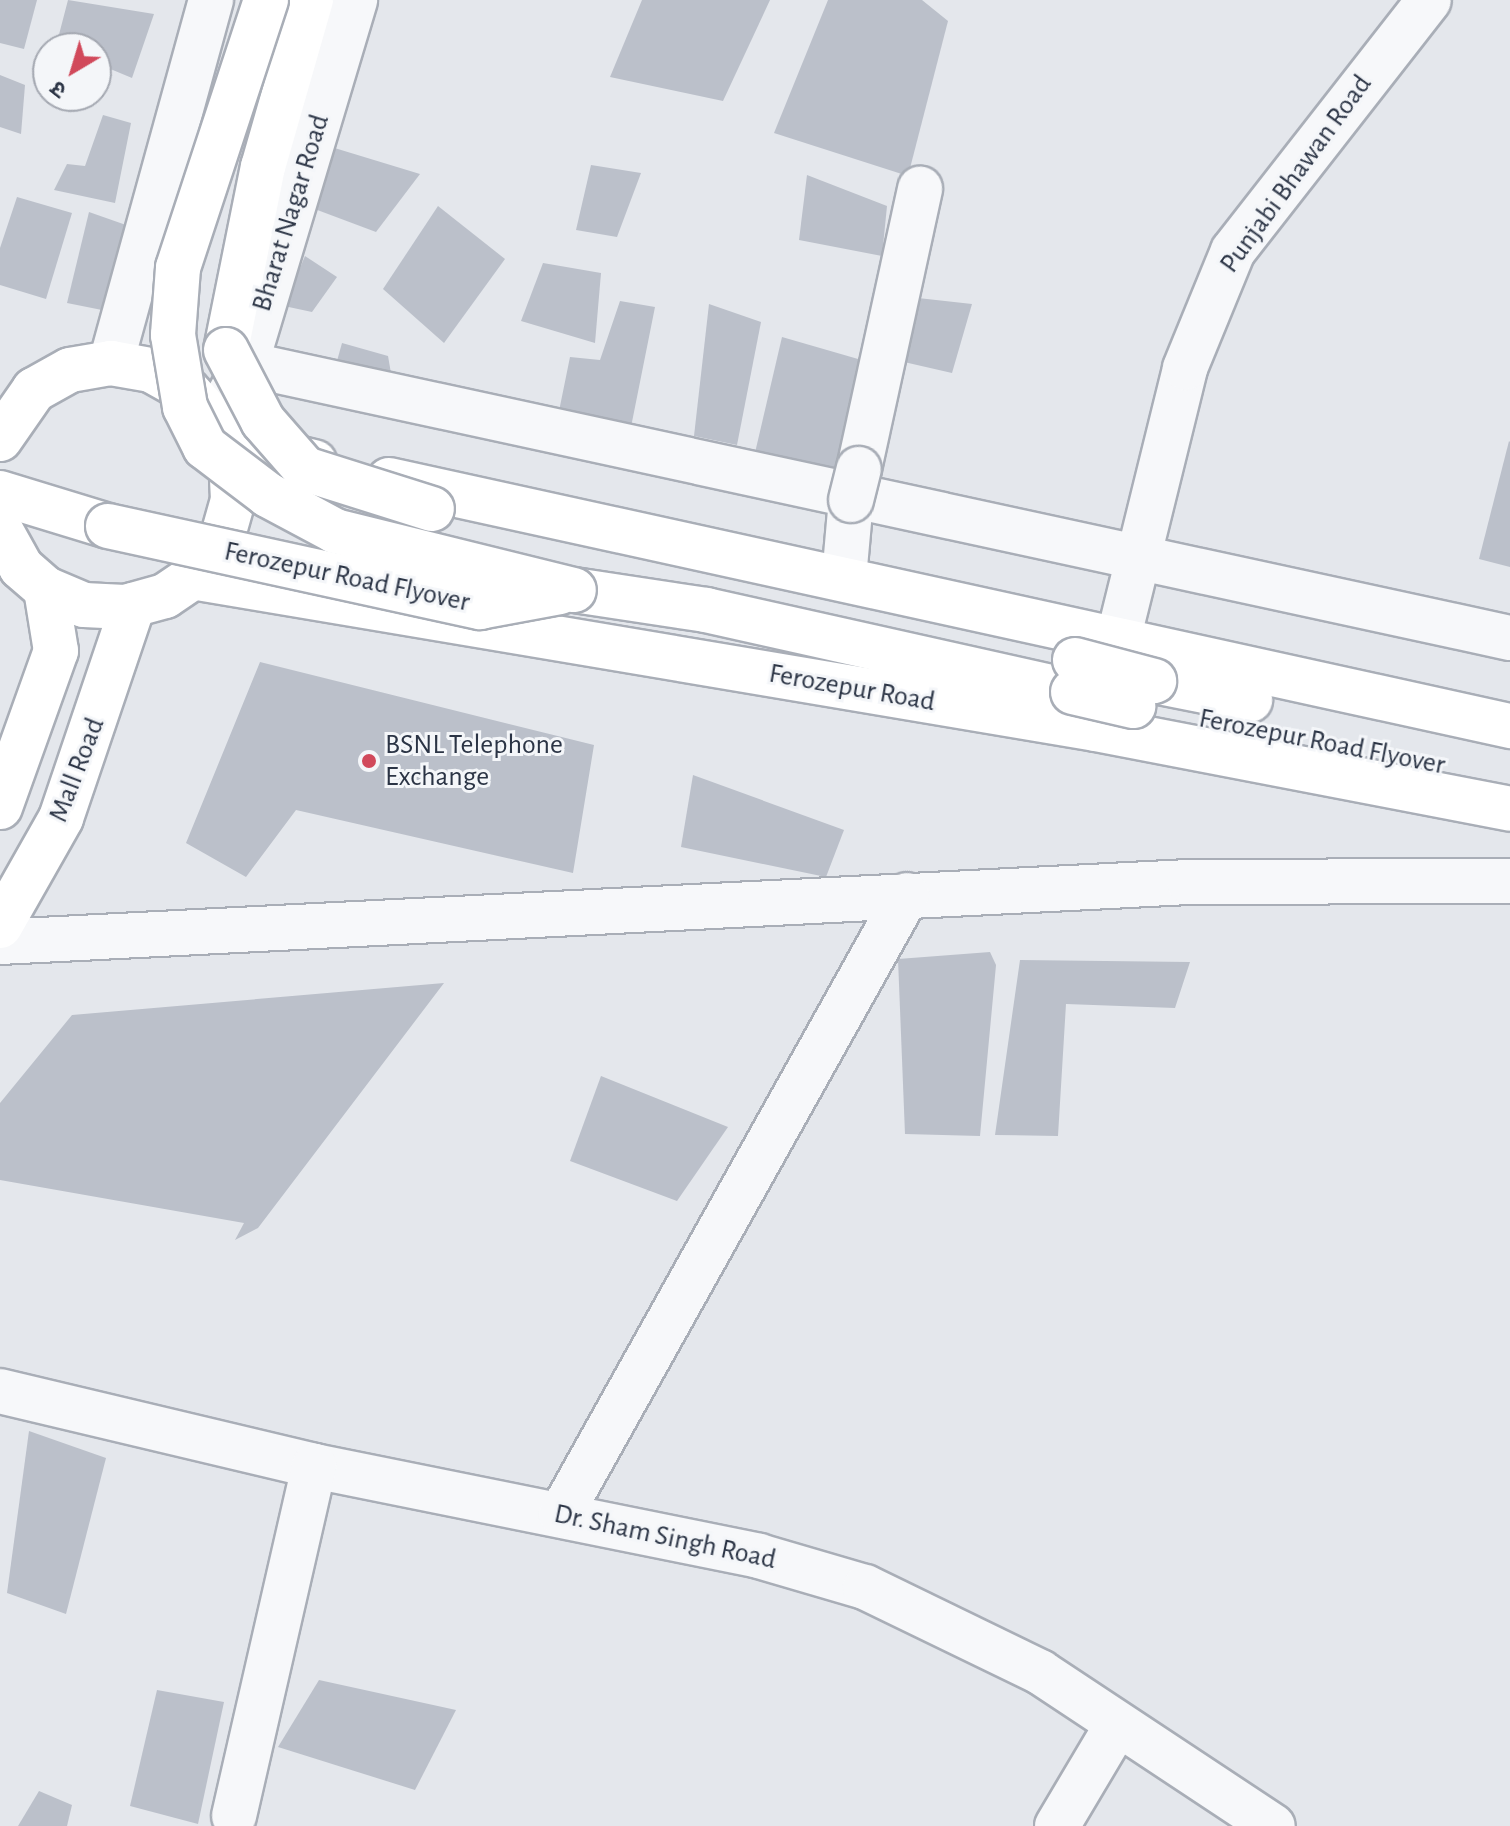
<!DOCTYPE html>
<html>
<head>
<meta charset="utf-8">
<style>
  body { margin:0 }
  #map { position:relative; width:1510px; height:1826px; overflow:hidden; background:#e4e7ec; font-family:"Alegreya Sans","Noto Sans Devanagari",sans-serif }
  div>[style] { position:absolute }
  .building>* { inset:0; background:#bbc0ca }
  .roads { filter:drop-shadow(2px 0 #a9aeb7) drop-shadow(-2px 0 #a9aeb7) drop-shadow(0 2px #a9aeb7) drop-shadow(0 -2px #a9aeb7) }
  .minor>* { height:44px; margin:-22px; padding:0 22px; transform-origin:22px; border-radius:22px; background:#f7f8fa }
  .major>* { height:44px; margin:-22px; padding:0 22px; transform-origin:22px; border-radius:22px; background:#fff }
  .bridges { filter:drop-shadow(2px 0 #a9aeb7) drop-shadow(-2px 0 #a9aeb7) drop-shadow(0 2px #a9aeb7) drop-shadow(0 -2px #a9aeb7) }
  .minor-bridge>* { height:44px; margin:-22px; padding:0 22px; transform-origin:22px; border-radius:22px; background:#f7f8fa }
  .major-bridge>* { height:44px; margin:-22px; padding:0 22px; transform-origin:22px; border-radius:22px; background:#fff }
  .dots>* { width:22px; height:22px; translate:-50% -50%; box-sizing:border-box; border:4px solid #f4f6f9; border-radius:50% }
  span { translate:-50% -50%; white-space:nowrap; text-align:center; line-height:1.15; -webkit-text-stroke:6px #f4f6f9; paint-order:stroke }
  .street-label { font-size:28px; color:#2b3445 }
  .poi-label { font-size:28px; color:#2b3445 }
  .left { translate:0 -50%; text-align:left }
  .north { position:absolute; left:32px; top:32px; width:80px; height:80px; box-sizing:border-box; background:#f4f6f9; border:2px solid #a4a8b1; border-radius:50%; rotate:218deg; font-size:22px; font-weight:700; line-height:32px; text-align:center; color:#2b3445 }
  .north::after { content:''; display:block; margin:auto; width:28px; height:36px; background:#d1495b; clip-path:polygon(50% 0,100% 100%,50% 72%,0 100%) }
</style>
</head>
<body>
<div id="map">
  <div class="building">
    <div style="clip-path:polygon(0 0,37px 0,24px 49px,0 43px)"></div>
    <div style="clip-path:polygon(68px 0,154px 14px,132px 78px,96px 63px,96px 48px,56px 46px)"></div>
    <div style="clip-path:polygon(642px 0,770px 0,723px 101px,610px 77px)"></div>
    <div style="clip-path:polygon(828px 0,922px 0,948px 21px,908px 176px,774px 133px)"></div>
    <div style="clip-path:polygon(0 75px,25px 85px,21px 134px,0 127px)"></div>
    <div style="clip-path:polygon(103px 115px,131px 123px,115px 203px,54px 190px,67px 164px,85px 166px)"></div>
    <div style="clip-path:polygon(328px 146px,420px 174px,376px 232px,312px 208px)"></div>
    <div style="clip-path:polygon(591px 165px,641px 173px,617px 237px,576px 230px)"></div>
    <div style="clip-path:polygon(807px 175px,887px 206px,882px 256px,799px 240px)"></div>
    <div style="clip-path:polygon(17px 197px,72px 213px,46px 299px,0 285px,0 248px)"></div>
    <div style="clip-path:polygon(438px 206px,505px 259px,444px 343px,383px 289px)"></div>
    <div style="clip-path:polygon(89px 212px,126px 225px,102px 310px,67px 303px)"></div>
    <div style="clip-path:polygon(305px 256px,337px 277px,312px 312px,284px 306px)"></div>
    <div style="clip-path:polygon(543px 263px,601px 273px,595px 343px,521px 321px)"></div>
    <div style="clip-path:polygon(918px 298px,972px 304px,952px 373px,904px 362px)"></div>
    <div style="clip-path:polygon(620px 301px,655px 307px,631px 427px,558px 416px,570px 357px,600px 360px)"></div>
    <div style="clip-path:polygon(709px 304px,761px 322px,737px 445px,694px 436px)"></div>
    <div style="clip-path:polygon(782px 337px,865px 361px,839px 470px,754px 457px)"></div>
    <div style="clip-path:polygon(342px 343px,388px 356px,392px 379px,337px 361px)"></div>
    <div style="clip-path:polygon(1509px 441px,1510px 442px,1510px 567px,1479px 559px)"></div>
    <div style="clip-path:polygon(260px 662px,594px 745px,573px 873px,296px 810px,246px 877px,186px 843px)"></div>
    <div style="clip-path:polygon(693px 775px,844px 830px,826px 877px,681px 847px)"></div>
    <div style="clip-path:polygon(990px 952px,996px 965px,980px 1136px,905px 1134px,898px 959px)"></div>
    <div style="clip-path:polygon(1020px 960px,1190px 962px,1175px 1008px,1066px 1004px,1058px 1136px,995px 1135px)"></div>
    <div style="clip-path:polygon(444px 983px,258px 1228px,235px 1240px,244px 1223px,0 1180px,0 1103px,72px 1015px)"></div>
    <div style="clip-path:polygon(601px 1076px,728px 1127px,677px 1201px,570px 1161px)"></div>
    <div style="clip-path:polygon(29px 1431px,106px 1458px,66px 1614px,7px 1593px)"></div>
    <div style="clip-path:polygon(319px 1680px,456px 1710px,415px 1790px,278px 1747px)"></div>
    <div style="clip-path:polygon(157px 1690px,224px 1702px,198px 1824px,130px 1806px)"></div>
    <div style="clip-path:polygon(39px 1791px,72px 1805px,67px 1826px,18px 1826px)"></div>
  </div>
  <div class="roads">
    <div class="minor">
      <div style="left:111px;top:363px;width:377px;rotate:-74.6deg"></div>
      <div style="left:246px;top:364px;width:1293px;rotate:12.23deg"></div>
      <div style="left:215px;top:421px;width:65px;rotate:-61.5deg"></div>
      <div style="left:246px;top:364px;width:380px;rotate:-73.3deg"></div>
      <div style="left:859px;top:469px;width:287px;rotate:-77.7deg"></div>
      <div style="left:844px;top:578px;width:78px;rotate:-84.9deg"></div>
      <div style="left:1109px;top:676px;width:317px;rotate:-76.1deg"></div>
      <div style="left:1185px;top:368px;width:126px;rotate:-67.7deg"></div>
      <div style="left:1233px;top:251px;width:318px;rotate:-52deg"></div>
      <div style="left:0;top:942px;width:1191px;rotate:-2.89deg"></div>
      <div style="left:1189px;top:882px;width:321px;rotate:-0.2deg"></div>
      <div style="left:0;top:1391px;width:323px;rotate:13.4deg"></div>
      <div style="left:314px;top:1466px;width:454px;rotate:11.4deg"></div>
      <div style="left:759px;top:1556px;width:110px;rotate:16.3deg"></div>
      <div style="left:865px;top:1587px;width:195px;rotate:25.9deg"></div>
      <div style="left:1040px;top:1672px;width:279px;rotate:33.5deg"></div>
      <div style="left:561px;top:1514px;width:709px;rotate:-60.8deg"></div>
      <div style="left:234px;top:1816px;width:359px;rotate:-77.1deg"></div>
      <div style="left:1057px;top:1826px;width:117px;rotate:-59.3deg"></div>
    </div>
    <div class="major">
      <div style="left:226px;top:350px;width:187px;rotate:-78.6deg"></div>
      <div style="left:263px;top:167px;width:174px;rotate:-74deg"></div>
      <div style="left:0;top:439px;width:60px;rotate:-55.2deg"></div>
      <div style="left:34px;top:390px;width:41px;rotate:-29.1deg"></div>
      <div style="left:70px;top:370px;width:42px;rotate:-9.7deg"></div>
      <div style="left:111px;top:363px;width:41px;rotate:9.9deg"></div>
      <div style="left:151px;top:370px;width:41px;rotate:29.1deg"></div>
      <div style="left:187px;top:390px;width:42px;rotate:47.9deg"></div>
      <div style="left:215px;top:421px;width:41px;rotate:67.2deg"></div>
      <div style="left:231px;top:459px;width:41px;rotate:87.2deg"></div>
      <div style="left:233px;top:500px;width:41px;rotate:105.8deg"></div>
      <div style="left:222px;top:539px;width:41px;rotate:124.1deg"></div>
      <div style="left:199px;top:573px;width:41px;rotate:145.9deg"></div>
      <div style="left:165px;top:596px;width:41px;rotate:164.6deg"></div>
      <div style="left:125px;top:607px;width:41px;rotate:-177.2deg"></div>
      <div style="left:84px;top:605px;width:41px;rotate:-157.2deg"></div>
      <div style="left:46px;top:589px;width:33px;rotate:-139deg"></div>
      <div style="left:21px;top:567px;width:43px;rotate:-118.9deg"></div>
      <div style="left:223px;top:440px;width:94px;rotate:13.6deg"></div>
      <div style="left:389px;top:480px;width:1148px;rotate:12.38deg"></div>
      <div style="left:0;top:493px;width:113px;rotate:17deg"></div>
      <div style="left:192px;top:577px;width:917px;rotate:9.54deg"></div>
      <div style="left:1096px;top:729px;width:422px;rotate:10.9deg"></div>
      <div style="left:574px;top:590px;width:134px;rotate:8.6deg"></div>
      <div style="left:706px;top:610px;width:376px;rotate:12.6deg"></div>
      <div style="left:1154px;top:681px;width:98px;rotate:11.2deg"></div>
      <div style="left:0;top:807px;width:166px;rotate:-70.3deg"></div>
      <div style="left:56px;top:651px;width:63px;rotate:-99.2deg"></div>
      <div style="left:0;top:926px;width:124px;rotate:-60.5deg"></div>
      <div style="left:61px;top:818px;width:225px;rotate:-71.3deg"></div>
    </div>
  </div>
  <div class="bridges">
    <div class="minor-bridge">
      <div style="left:851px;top:500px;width:32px;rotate:-76deg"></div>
    </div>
    <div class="major-bridge">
      <div style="left:266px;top:0;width:282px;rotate:108.2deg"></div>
      <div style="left:178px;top:268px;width:67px;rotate:94.3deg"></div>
      <div style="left:173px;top:335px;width:73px;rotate:80.5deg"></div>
      <div style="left:185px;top:407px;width:45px;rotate:63.4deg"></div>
      <div style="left:205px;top:447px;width:79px;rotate:37.3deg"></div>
      <div style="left:268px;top:495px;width:76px;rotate:28.2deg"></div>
      <div style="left:335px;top:531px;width:246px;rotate:13.9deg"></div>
      <div style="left:226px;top:350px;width:80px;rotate:62.5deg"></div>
      <div style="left:263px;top:421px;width:64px;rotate:48.8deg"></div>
      <div style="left:305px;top:469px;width:133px;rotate:17.5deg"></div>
      <div style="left:108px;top:526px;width:381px;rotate:12.3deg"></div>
      <div style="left:480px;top:607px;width:81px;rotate:-10.6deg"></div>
      <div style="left:1075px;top:660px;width:82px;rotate:14.9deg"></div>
      <div style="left:1073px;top:692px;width:62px;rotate:13.1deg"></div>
    </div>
  </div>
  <div class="dots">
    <div style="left:369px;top:761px;background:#d1495b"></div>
  </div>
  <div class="street-label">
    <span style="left:1296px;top:174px;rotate:-54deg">Punjabi Bhawan Road</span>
    <span style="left:291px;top:213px;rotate:-73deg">Bharat Nagar Road</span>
    <span style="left:347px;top:577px;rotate:12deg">Ferozepur Road Flyover</span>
    <span style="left:852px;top:688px;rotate:10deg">Ferozepur Road</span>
    <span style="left:1322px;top:742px;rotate:11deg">Ferozepur Road Flyover</span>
    <span style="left:77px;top:770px;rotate:-69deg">Mall Road</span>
    <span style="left:665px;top:1537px;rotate:12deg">Dr. Sham Singh Road</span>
  </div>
  <div class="poi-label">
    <span class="left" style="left:385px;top:761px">BSNL Telephone<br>Exchange</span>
  </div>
  <div class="north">उ</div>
</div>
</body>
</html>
